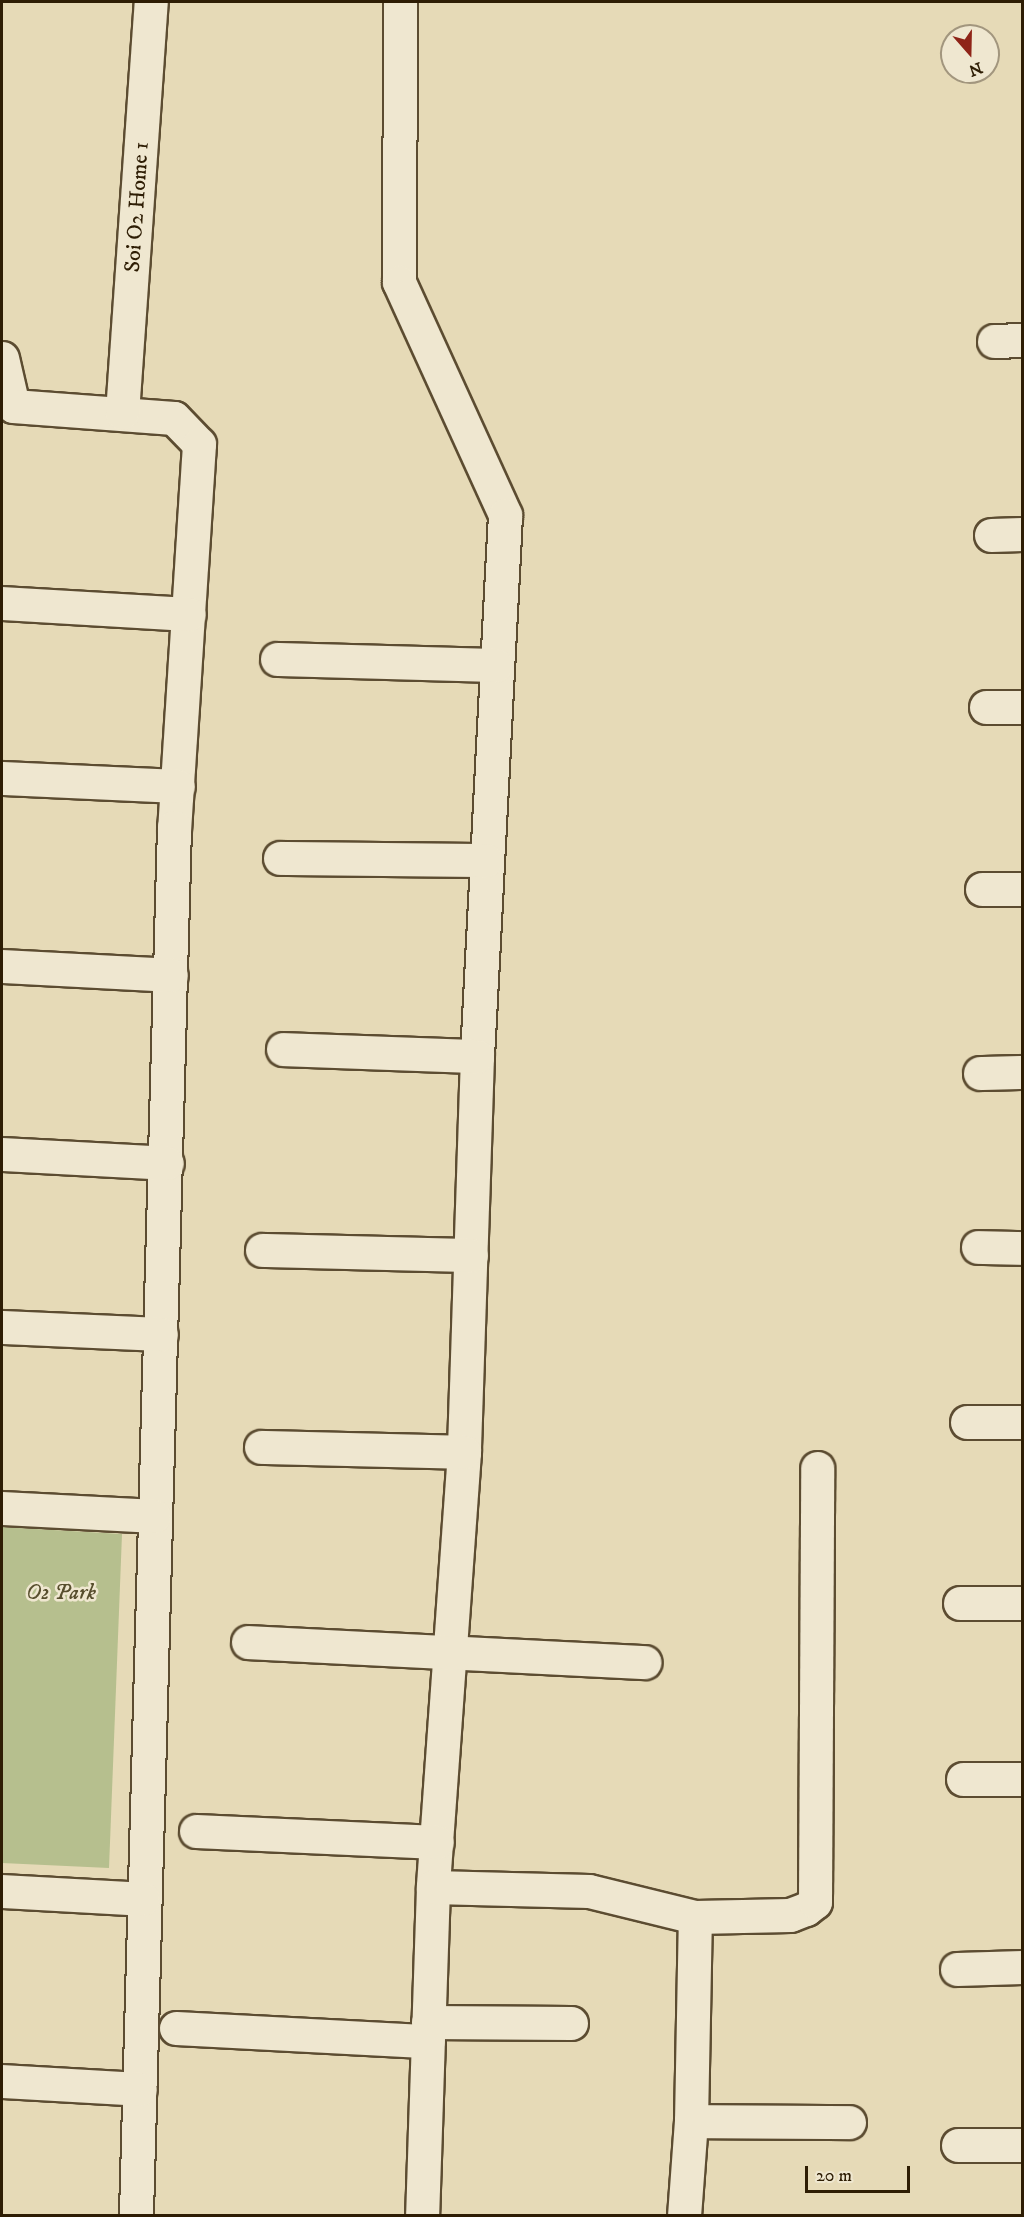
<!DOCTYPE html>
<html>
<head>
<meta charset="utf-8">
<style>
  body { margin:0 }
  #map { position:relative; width:1024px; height:2217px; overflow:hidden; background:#e6dab7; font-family:"IM FELL DW Pica",serif }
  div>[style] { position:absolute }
  .green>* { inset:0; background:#b6bf8e }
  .roads { filter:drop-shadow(2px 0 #5c4c31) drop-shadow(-2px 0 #5c4c31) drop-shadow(0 2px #5c4c31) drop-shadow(0 -2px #5c4c31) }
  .minor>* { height:33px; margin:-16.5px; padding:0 16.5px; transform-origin:16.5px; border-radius:16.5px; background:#efe7d0 }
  span { translate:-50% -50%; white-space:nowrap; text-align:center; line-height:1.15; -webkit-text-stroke:5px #efe7d0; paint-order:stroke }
  .street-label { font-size:22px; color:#2e1d04 }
  .park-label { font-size:22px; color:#574e2d; font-style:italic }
  .frame { position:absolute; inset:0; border:3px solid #2e1d04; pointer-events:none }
  .north { position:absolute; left:940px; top:24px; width:60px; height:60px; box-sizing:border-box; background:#efe7d0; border:2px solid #a2967e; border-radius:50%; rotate:160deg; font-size:16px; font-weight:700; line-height:24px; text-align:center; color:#2e1d04 }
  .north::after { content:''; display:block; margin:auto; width:21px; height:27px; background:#8f2418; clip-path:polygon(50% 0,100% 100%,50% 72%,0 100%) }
  .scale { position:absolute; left:805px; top:2166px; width:105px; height:27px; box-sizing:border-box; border:3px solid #2e1d04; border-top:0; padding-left:8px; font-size:18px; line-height:21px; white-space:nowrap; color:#2e1d04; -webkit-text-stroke:4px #efe7d0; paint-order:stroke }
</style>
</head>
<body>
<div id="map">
  <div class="green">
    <div style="clip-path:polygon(2px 1527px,122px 1534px,109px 1868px,2px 1863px)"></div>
  </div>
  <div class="roads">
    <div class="minor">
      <div style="left:400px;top:2px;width:280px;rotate:90.2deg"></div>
      <div style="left:399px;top:282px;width:256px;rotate:65.5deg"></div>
      <div style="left:505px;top:515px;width:542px;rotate:92.96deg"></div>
      <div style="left:477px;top:1056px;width:396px;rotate:91.9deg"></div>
      <div style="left:464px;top:1452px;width:436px;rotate:94.1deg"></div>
      <div style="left:433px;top:1887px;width:329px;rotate:91.9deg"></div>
      <div style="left:994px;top:341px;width:28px;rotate:-2deg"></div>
      <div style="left:2px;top:358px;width:49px;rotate:77.1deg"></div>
      <div style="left:13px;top:406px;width:161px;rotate:4.3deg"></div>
      <div style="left:174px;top:418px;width:36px;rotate:46deg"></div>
      <div style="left:199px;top:444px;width:384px;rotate:93.7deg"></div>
      <div style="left:174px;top:827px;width:1390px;rotate:91.57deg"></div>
      <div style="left:122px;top:413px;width:412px;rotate:-86deg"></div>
      <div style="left:991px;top:535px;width:31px;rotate:-2deg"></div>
      <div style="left:2px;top:603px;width:187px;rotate:3.4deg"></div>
      <div style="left:277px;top:659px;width:219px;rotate:1.6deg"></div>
      <div style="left:986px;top:707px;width:36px"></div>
      <div style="left:2px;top:778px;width:176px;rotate:2.6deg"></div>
      <div style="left:280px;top:858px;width:206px;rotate:0.6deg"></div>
      <div style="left:982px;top:889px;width:40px"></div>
      <div style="left:2px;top:966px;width:169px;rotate:3deg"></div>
      <div style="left:283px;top:1049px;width:194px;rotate:2.1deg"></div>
      <div style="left:980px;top:1073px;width:42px;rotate:-1.4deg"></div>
      <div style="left:2px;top:1154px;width:165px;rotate:3.1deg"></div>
      <div style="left:978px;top:1247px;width:44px;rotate:1.3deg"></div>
      <div style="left:262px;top:1250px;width:209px;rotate:1.4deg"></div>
      <div style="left:2px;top:1327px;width:159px;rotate:2.5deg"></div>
      <div style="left:967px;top:1422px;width:55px"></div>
      <div style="left:261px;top:1447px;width:203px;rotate:1.4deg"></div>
      <div style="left:2px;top:1508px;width:152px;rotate:3deg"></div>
      <div style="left:960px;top:1603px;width:62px"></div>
      <div style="left:248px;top:1642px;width:397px;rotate:2.9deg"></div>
      <div style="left:963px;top:1779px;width:59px"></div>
      <div style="left:196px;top:1831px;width:241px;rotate:2.6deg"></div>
      <div style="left:433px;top:1887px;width:156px;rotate:1.5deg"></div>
      <div style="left:589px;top:1891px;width:109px;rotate:13.8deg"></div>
      <div style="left:695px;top:1917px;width:95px;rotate:-1.2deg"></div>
      <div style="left:790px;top:1915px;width:17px;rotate:-21deg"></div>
      <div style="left:806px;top:1909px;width:11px;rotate:-38deg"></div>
      <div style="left:815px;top:1902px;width:434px;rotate:-89.7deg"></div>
      <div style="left:2px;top:1891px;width:141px;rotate:3.2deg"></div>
      <div style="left:957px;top:1969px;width:65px;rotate:-1.8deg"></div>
      <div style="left:428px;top:2022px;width:143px;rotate:0.4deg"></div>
      <div style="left:176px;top:2028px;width:252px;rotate:3deg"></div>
      <div style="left:2px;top:2081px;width:138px;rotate:3.3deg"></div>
      <div style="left:691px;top:2121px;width:158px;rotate:0.4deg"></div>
      <div style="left:958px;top:2145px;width:64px"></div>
      <div style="left:684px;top:2216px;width:95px;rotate:-85.8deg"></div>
      <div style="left:691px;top:2121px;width:204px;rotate:-88.9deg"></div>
    </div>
  </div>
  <div class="street-label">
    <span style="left:137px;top:207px;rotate:-86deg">Soi O2 Home 1</span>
  </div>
  <div class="park-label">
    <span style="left:61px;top:1593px">O2 Park</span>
  </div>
  <div class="frame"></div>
  <div class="north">N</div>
  <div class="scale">20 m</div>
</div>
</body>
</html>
